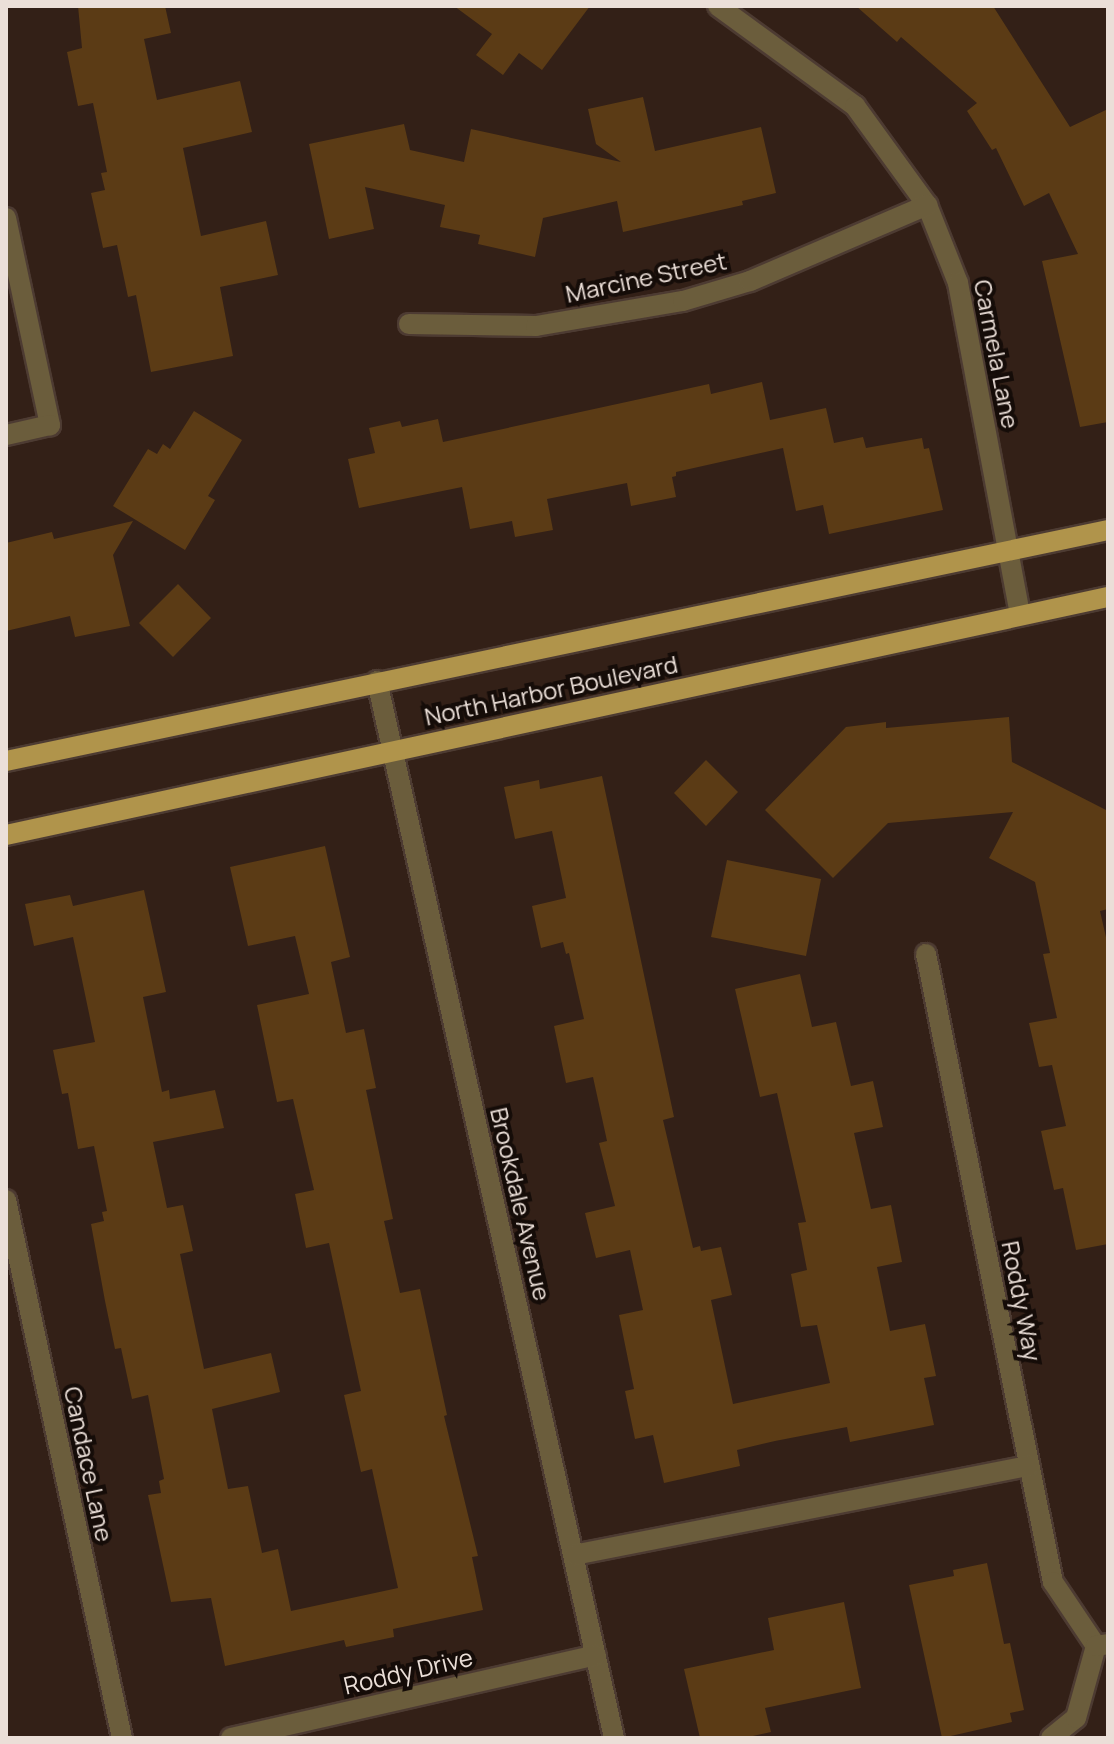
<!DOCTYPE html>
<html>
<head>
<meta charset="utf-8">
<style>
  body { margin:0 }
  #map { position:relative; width:1114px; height:1744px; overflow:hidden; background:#332017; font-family:Manrope,sans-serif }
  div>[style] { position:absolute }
  .building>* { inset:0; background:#5b3b15 }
  .roads { filter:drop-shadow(2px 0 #4d3b32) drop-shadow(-2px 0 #4d3b32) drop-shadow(0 2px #4d3b32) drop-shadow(0 -2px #4d3b32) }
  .street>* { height:20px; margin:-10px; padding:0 10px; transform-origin:10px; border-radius:10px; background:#6b5d3c }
  .primary>* { height:20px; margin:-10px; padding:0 10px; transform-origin:10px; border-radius:10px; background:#b0944b }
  span { translate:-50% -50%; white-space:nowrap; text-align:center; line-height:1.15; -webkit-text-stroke:8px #150c08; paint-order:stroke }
  .street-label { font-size:24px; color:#ebdfd8 }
  .frame { position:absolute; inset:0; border:8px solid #ebdfd8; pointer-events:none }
</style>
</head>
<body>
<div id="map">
  <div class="building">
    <div style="clip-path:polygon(78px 6px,165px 6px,171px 33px,144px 39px,157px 100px,240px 81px,252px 132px,183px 148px,201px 236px,266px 221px,278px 275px,220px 287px,233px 356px,151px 372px,136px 295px,128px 297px,117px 245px,103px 248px,91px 193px,105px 190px,101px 173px,107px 172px,93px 103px,78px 106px,67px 52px,82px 48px)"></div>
    <div style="clip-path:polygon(454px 6px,590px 6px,542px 70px,519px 53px,503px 75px,476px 55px,492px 34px)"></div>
    <div style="clip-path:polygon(856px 6px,993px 6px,1070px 127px,1108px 109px,1108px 422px,1080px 427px,1042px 261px,1078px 254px,1049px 193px,1024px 206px,996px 148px,992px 150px,967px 111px,977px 103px,901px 37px,897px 42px)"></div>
    <div style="clip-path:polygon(643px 97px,655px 151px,761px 127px,776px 193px,742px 201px,743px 205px,623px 232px,617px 201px,543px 218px,535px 257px,478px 244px,480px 235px,440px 227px,445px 205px,365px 187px,374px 229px,329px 239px,309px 144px,404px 124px,410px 150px,464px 162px,471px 129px,621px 162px,596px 144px,588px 109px)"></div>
    <div style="clip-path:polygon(762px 382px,770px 420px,826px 408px,834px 443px,863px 437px,866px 448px,922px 438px,924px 449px,929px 448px,943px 510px,829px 534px,823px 505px,796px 511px,783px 448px,676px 472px,676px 476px,672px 477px,676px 497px,631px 506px,627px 483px,547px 499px,553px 530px,515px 537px,512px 521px,470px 529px,462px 487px,359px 508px,348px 459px,375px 453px,369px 428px,400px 421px,402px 427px,438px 419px,443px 442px,709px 384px,711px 394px)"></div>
    <div style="clip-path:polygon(194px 411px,242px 440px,208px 496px,215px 500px,185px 550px,113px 506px,148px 449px,157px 454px,163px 444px,170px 449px)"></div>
    <div style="clip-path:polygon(133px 521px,113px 555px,130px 626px,75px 637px,70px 616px,6px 631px,6px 543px,52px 532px,54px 539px)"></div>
    <div style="clip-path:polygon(178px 584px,211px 618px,173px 657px,139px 623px)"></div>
    <div style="clip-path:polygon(1009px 717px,1012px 762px,1108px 811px,1108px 909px,1100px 911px,1108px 946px,1108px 1244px,1076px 1250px,1063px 1188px,1054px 1190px,1041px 1131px,1066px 1126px,1052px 1065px,1039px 1067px,1029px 1023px,1057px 1018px,1043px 954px,1050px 953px,1035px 882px,989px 858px,1013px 812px,888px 823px,833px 878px,765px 810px,846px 727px,886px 722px,886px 728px)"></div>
    <div style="clip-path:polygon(706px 760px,738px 792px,706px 826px,674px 793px)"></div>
    <div style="clip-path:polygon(602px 776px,674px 1117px,663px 1120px,693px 1248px,700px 1246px,701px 1251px,721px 1247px,732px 1295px,711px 1300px,733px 1404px,830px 1383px,817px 1325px,801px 1327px,791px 1274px,807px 1270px,798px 1223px,806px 1222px,777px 1093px,760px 1097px,735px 989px,800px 974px,812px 1027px,836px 1022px,851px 1086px,873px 1081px,883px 1127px,854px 1133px,871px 1209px,891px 1205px,902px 1262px,877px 1267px,890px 1331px,925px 1324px,936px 1376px,924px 1378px,934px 1425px,850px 1442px,847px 1427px,775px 1441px,737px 1450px,740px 1466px,664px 1483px,653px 1435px,635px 1439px,625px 1391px,634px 1389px,619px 1315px,643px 1310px,630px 1250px,596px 1258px,585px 1213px,615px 1206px,599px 1143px,607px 1141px,593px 1077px,566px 1083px,554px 1026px,584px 1019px,569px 953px,566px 954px,563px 942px,541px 948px,532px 906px,566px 898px,552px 831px,515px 839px,504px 787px,539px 780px,540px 789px)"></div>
    <div style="clip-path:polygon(325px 846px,350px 957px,331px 962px,346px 1033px,364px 1029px,376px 1088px,366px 1090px,393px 1219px,384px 1221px,400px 1293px,420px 1289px,447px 1415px,444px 1416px,478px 1556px,472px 1557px,483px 1610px,393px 1629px,394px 1637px,346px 1647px,344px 1640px,225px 1666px,211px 1598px,171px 1602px,148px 1495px,161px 1493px,159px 1481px,164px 1479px,148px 1395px,132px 1399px,121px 1348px,115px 1349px,105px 1301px,91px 1224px,104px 1221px,102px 1212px,107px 1211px,94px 1146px,78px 1149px,68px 1093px,62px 1094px,53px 1050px,95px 1042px,73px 937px,34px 946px,25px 904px,70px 895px,73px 906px,144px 890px,166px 992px,143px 997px,162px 1092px,169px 1090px,170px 1099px,215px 1090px,224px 1128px,153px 1142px,167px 1208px,183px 1205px,193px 1251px,180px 1254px,204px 1369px,271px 1353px,280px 1392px,212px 1409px,228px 1489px,248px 1486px,262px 1553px,278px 1549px,291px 1611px,398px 1588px,372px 1469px,361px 1472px,344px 1395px,361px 1391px,329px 1243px,306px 1248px,295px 1194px,314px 1190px,293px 1099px,277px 1102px,257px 1005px,309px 994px,295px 936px,248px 946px,230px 867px)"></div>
    <div style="clip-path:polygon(727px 860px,821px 879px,806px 956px,711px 937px)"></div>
    <div style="clip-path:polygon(987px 1563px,1004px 1644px,1010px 1643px,1024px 1710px,1010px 1713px,1012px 1722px,942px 1738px,909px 1585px,954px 1576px,953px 1570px)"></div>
    <div style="clip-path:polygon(844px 1602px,861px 1688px,765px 1708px,771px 1732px,744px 1738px,700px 1738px,684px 1669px,774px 1650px,768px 1618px)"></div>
  </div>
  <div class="roads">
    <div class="street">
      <div style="left:718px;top:6px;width:170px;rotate:36.1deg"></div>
      <div style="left:855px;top:106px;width:122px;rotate:54deg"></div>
      <div style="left:927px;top:205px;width:84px;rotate:68.3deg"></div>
      <div style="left:958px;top:283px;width:338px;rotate:79.4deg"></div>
      <div style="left:6px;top:218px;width:212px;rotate:78deg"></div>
      <div style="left:50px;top:425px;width:45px;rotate:167.2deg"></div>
      <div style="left:409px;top:324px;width:127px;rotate:0.9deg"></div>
      <div style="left:536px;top:326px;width:149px;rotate:-9.7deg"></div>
      <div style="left:683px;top:301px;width:70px;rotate:-16.6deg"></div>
      <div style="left:750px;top:281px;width:193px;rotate:-23.2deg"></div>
      <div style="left:377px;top:681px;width:1083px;rotate:77.36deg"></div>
      <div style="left:926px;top:954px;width:641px;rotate:78.57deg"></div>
      <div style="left:1053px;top:1582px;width:77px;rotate:56.1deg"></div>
      <div style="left:6px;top:1200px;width:550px;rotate:77.83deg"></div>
      <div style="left:574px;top:1555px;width:464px;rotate:-11.1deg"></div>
      <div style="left:231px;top:1738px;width:374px;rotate:-12.8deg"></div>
      <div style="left:1051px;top:1738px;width:32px;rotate:-39deg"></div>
      <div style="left:1076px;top:1718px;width:75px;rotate:-74.5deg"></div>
      <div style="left:1096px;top:1646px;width:12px;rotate:-9deg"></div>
    </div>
    <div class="primary">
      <div style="left:6px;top:761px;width:1126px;rotate:-11.84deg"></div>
      <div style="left:6px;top:835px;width:1127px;rotate:-12.19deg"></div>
    </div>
  </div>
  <div class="street-label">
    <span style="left:646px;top:277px;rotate:-12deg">Marcine Street</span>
    <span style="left:997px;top:354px;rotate:79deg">Carmela Lane</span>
    <span style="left:551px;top:690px;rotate:-12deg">North Harbor Boulevard</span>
    <span style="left:521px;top:1204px;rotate:77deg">Brookdale Avenue</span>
    <span style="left:1022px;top:1301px;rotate:79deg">Roddy Way</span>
    <span style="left:89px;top:1464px;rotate:78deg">Candace Lane</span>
    <span style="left:408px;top:1671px;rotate:-13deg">Roddy Drive</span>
  </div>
  <div class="frame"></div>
</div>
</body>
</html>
